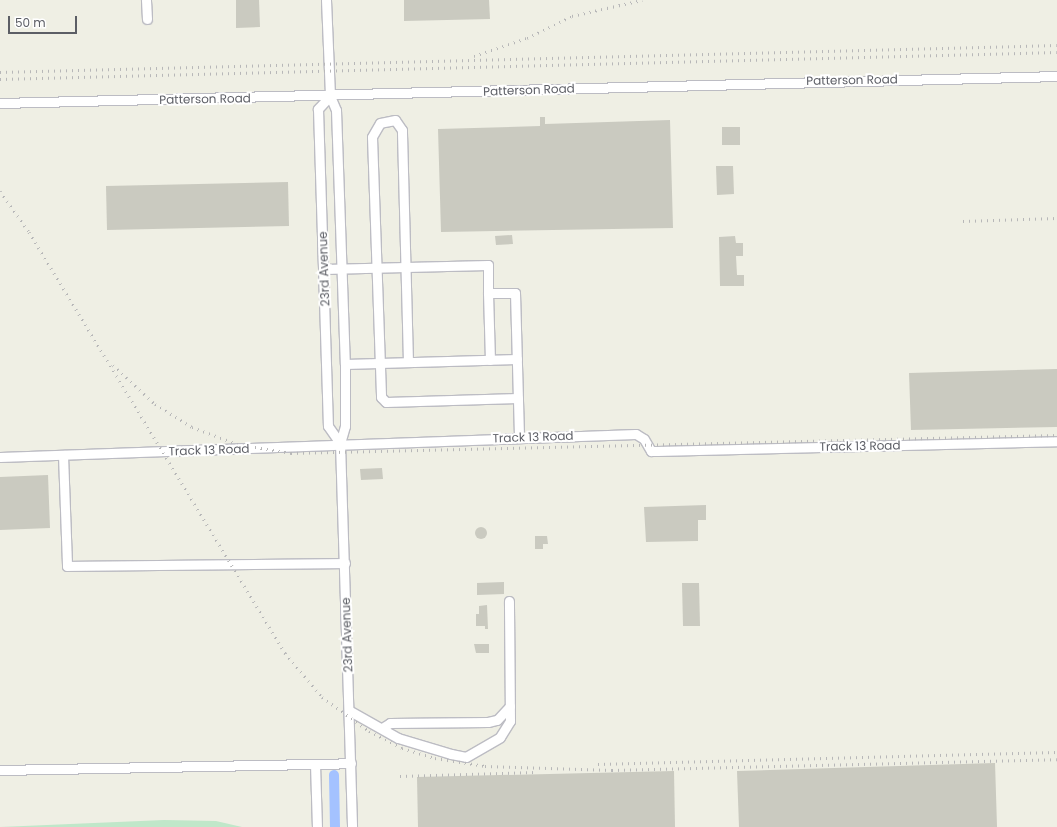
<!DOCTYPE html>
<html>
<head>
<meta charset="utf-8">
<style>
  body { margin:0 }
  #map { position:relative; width:1057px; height:827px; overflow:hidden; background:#efefe4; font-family:Poppins,sans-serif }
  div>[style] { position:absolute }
  .green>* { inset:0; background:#c0e7c9 }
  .canal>* { height:10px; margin:-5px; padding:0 5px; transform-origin:5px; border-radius:5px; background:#a4c2ff }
  .building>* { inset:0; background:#cacac0 }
  .round { border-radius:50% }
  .roads { filter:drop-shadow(1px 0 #bcbcc3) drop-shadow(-1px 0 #bcbcc3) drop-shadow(0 1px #bcbcc3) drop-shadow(0 -1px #bcbcc3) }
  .minor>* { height:9px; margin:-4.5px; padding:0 4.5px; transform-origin:4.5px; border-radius:4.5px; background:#fff }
  .rail>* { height:3px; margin-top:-1.5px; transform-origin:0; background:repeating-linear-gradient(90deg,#b7b7b8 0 1px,transparent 0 6px) }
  span { translate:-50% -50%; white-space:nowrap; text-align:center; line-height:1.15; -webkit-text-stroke:4px #fff; paint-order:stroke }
  .street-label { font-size:12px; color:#5c5e65 }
  .scale { position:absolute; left:8px; top:16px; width:69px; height:18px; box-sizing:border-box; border:2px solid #5c5e65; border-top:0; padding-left:5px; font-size:12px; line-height:14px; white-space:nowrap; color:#5c5e65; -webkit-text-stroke:3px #fff; paint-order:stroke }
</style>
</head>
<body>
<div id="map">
  <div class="green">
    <div style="clip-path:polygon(164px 820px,216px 821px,242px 827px,0 827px)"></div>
  </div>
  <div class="canal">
    <div style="left:334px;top:775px;width:52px;rotate:88.9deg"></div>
  </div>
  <div class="building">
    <div style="clip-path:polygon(236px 0,259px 0,260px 27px,236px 28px)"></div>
    <div style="clip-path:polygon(404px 0,489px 0,490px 19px,404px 21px)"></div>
    <div style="clip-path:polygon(540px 117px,545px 117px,545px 124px,670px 120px,673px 228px,441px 232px,438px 129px,540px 126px)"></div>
    <div style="clip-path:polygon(722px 127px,740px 127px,740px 145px,722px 145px)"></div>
    <div style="clip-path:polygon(716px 166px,733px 166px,734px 194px,717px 195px)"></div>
    <div style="clip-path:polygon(288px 182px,289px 226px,107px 230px,106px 186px)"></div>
    <div style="clip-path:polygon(512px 235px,513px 244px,496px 245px,495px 236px)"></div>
    <div style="clip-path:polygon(735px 236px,736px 243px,743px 243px,743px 256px,736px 256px,737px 275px,744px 275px,744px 286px,720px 286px,719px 237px)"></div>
    <div style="clip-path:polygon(1057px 369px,1057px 427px,911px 430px,909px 373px)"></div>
    <div style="clip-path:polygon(382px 468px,383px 479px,361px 480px,360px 469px)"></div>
    <div style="clip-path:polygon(48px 475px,50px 528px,0 530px,0 477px)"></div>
    <div style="clip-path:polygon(706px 505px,706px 520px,698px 520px,698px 541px,646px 542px,644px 507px)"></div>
    <div class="round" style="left:475px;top:527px;width:12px;height:12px"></div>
    <div style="clip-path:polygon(535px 536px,547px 536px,548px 544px,543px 544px,543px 549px,535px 549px)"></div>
    <div style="clip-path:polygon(504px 582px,504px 594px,477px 595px,477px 583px)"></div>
    <div style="clip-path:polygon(682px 583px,699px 583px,700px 626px,683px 626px)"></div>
    <div style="clip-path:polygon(487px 605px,488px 629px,485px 629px,485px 626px,476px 626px,476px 614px,479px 614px,479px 606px)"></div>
    <div style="clip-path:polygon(474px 644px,489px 644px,489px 653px,476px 653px)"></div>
    <div style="clip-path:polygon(995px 763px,997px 827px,739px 827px,737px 771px)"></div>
    <div style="clip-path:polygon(674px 771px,675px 827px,418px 827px,417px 777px)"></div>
  </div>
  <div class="roads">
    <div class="minor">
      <div style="left:146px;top:0;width:19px;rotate:87deg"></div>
      <div style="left:326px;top:0;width:96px;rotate:87.6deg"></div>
      <div style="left:330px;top:96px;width:15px;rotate:67deg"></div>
      <div style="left:336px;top:110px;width:254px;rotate:88deg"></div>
      <div style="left:345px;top:364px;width:62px;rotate:90deg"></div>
      <div style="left:345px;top:426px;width:18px;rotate:106deg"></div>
      <div style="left:340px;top:443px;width:384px;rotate:88.2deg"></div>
      <div style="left:330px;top:96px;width:18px;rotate:133deg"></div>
      <div style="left:318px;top:109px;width:317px;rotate:88.2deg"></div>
      <div style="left:328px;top:426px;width:21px;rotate:55deg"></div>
      <div style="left:0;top:103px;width:1057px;rotate:-1.46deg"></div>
      <div style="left:324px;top:269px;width:164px;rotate:-1.4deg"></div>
      <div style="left:488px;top:265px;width:28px;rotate:90deg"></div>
      <div style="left:488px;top:293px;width:27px"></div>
      <div style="left:515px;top:293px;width:145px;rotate:88.4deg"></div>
      <div style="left:488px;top:293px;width:67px;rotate:88.3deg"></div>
      <div style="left:408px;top:362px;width:232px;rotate:-91.5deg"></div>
      <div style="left:402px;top:130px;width:12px;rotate:-125deg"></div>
      <div style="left:395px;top:120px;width:15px;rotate:169deg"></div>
      <div style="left:380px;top:123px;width:16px;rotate:120deg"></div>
      <div style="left:372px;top:137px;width:260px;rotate:88deg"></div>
      <div style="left:381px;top:397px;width:7px;rotate:45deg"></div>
      <div style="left:386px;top:402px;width:132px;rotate:-1.7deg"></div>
      <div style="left:345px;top:364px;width:172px;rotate:-1.7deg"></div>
      <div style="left:63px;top:455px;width:111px;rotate:87.9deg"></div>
      <div style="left:67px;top:566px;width:278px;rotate:-0.6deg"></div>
      <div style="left:0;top:457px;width:636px;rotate:-2.07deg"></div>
      <div style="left:636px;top:434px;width:9px;rotate:32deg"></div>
      <div style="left:644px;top:439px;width:14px;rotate:60deg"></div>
      <div style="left:651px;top:451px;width:6px"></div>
      <div style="left:657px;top:451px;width:400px;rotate:-1.4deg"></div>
      <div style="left:350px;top:711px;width:55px;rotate:29.4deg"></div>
      <div style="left:398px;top:738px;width:55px;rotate:16.8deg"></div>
      <div style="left:451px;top:754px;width:15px;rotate:11deg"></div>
      <div style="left:466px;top:757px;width:39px;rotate:-30deg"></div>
      <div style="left:500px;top:737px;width:19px;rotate:-58deg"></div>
      <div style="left:510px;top:721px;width:120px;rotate:-90.5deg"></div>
      <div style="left:382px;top:728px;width:9px;rotate:-32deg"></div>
      <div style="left:390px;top:723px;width:98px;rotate:-0.6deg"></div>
      <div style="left:488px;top:722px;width:9px;rotate:-13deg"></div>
      <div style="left:497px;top:720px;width:19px;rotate:-47deg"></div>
      <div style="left:315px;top:764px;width:63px;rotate:88.2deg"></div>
      <div style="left:0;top:770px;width:351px;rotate:-1.1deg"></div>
    </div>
  </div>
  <div class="rail">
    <div style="left:474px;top:56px;width:56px;rotate:-18.8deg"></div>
    <div style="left:527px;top:38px;width:50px;rotate:-26.1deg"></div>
    <div style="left:572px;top:16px;width:72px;rotate:-12.9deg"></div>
    <div style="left:0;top:72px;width:1057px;rotate:-1.46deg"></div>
    <div style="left:0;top:79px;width:1057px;rotate:-1.46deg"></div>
    <div style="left:0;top:191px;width:50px;rotate:54.7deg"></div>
    <div style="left:29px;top:232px;width:493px;rotate:58.7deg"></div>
    <div style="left:285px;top:653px;width:57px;rotate:49.9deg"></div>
    <div style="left:322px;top:697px;width:58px;rotate:35.9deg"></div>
    <div style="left:369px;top:731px;width:37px;rotate:27deg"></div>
    <div style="left:402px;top:748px;width:34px;rotate:17deg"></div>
    <div style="left:435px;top:758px;width:51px;rotate:9.1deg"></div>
    <div style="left:485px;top:766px;width:127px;rotate:1.8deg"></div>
    <div style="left:612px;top:770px;width:445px;rotate:-1.4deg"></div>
    <div style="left:963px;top:221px;width:94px;rotate:-1.8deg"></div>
    <div style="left:113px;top:365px;width:57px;rotate:42.9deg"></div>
    <div style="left:155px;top:404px;width:44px;rotate:31.9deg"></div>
    <div style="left:192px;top:427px;width:48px;rotate:20.7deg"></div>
    <div style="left:237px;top:444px;width:55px;rotate:9.5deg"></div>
    <div style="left:291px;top:453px;width:766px;rotate:-1.35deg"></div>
    <div style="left:598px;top:764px;width:459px;rotate:-1.5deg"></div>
    <div style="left:400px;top:776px;width:136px;rotate:-1.7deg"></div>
  </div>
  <div class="street-label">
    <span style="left:852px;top:80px;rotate:-1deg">Patterson Road</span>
    <span style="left:529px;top:90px;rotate:-2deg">Patterson Road</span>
    <span style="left:205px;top:99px;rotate:-1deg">Patterson Road</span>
    <span style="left:324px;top:269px;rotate:-92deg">23rd Avenue</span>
    <span style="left:533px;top:437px;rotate:-2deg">Track 13 Road</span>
    <span style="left:860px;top:446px;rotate:-1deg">Track 13 Road</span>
    <span style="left:209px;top:450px;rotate:-2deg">Track 13 Road</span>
    <span style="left:347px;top:635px;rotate:-92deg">23rd Avenue</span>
  </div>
  <div class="scale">50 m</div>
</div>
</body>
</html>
